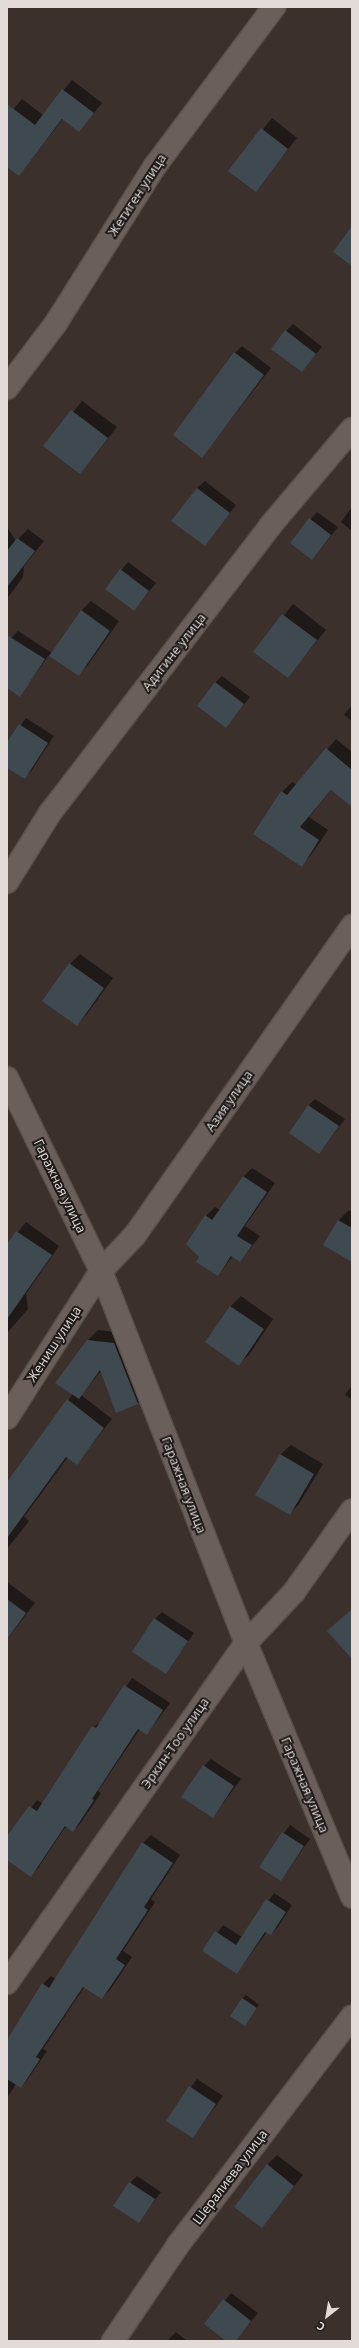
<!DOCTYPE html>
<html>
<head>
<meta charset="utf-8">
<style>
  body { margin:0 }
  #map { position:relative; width:359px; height:2348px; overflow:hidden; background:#3b302c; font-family:"Open Sans",sans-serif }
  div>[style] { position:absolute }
  .shadow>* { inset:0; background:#0007 }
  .building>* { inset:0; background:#3f4950 }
  .roads { filter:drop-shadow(1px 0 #584f4b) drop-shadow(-1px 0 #584f4b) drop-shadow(0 1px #584f4b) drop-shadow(0 -1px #584f4b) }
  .minor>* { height:22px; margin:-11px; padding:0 11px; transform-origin:11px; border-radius:11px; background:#6b5f5b }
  span { translate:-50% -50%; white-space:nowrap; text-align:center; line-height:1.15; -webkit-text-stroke:4px #1e1a18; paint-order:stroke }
  .street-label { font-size:13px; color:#e2dbd8 }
  .frame { position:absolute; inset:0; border:8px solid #e2dbd8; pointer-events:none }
  .north { position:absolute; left:307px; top:2296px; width:40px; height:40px; -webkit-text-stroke:3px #1e1a18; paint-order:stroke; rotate:211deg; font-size:11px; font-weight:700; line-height:16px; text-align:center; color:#e2dbd8 }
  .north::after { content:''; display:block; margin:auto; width:14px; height:18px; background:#e2dbd8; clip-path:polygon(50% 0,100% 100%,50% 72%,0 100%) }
</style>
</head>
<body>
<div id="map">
  <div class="shadow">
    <div style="clip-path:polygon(72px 80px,102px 103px,79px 131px,63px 119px,19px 175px,7px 166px,7px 117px,22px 99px,43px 115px)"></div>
    <div style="clip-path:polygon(272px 118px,297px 138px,256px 190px,230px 171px)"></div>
    <div style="clip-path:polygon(293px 324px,322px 347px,302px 371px,286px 331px)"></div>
    <div style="clip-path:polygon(242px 346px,271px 368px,202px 457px,235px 353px)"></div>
    <div style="clip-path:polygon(82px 401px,117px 427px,80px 473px,45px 446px)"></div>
    <div style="clip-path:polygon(205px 481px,236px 505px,204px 545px,197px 488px)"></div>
    <div style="clip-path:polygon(352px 507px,352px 531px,341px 522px)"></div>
    <div style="clip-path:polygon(317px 512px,338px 527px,312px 559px,291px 543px)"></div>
    <div style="clip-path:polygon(7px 527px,16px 541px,28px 529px,44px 541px,24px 566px,23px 577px,7px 599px)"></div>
    <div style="clip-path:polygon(128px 562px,156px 583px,134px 610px,106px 589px)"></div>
    <div style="clip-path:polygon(91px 601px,119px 621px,88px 665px,79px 675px,49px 655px,20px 695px,7px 687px,7px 643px,11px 638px,18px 631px,52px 653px,81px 611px)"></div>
    <div style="clip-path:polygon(293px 604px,326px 630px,288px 676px,255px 651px)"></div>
    <div style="clip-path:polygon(222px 676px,250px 697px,226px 727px,215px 683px)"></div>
    <div style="clip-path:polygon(352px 705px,352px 721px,344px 715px)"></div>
    <div style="clip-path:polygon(26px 718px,54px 736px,32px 770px,25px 778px,7px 766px,7px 744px)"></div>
    <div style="clip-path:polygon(336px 739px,352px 752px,352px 806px,332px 789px,309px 817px,328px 830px,311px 855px,301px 865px,254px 834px,282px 792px,292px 782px,297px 785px)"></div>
    <div style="clip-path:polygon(80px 954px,113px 978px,87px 1014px,77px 1024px,44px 1001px,70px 964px)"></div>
    <div style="clip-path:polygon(315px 1099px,345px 1119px,319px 1153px,308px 1106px)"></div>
    <div style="clip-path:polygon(252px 1168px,275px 1183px,245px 1226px,260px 1236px,240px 1261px,233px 1256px,218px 1275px,201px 1257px,206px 1216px,215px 1207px,220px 1210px,244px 1176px)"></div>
    <div style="clip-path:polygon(349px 1210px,352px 1212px,352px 1261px,325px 1245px,339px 1220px)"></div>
    <div style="clip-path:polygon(26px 1222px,59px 1246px,26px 1294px,28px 1309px,7px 1333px,7px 1246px)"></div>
    <div style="clip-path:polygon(241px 1296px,273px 1319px,249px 1355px,239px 1364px,206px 1342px,231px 1306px)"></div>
    <div style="clip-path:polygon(98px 1330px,124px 1333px,147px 1393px,138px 1403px,101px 1371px,81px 1395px,112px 1419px,77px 1464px,68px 1457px,24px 1517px,29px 1521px,7px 1549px,7px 1497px,42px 1437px,40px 1436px,73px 1394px,88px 1340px)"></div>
    <div style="clip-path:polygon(352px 1385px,352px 1400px,345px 1395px)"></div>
    <div style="clip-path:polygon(291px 1445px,323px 1464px,299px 1504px,290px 1514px,257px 1495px,281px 1454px)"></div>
    <div style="clip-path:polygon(7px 1582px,35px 1603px,7px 1639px)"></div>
    <div style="clip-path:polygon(162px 1612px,194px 1633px,166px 1672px,155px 1619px)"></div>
    <div style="clip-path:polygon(132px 1678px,170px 1703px,147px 1734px,140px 1729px,98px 1791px,101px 1793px,80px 1824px,73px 1831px,66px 1826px,38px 1868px,31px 1875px,7px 1859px,7px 1839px,37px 1800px,43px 1804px,93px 1727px,102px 1721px)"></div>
    <div style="clip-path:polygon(211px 1759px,241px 1779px,213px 1817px,204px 1766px)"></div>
    <div style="clip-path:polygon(290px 1825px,310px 1839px,281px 1880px,260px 1866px)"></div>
    <div style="clip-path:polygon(151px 1835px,180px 1855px,151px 1899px,155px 1902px,123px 1951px,132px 1957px,110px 1990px,102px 1998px,85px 1986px,43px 2049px,47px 2051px,28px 2079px,21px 2087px,16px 2084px,7px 2098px,7px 2042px,43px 1984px,51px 1976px,56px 1980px,143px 1843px)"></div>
    <div style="clip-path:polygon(274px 1893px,292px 1905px,278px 1927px,271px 1934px,267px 1932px,237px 1973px,204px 1951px,223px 1925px,242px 1937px)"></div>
    <div style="clip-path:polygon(246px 1995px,259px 2005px,245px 2025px,242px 1999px)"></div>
    <div style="clip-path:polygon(197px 2079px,223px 2096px,193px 2137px,167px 2120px)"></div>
    <div style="clip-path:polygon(277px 2155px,303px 2175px,262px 2227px,267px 2165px)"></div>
    <div style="clip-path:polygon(137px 2176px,161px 2192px,138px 2222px,130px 2183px)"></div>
    <div style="clip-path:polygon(231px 2293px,258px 2313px,235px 2341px,228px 2341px,205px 2324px)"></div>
    <div style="clip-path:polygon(176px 2332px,187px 2341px,167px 2341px)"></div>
  </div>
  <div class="building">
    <div style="clip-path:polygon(62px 89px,94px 113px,79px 132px,62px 119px,19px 176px,7px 167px,7px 104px,35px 125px)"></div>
    <div style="clip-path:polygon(261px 128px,288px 149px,256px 192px,228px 171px)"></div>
    <div style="clip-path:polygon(352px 226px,352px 266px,333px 252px)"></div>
    <div style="clip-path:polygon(285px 330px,316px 354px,302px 372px,271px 349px)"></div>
    <div style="clip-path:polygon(234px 352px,264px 375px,202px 458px,173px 435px)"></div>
    <div style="clip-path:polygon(71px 410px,108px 438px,80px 474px,43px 446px)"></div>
    <div style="clip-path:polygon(197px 488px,230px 513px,205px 546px,171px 521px)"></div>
    <div style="clip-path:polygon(309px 518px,331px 535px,312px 560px,290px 543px)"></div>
    <div style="clip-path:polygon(17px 538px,35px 551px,7px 587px,7px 551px)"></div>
    <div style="clip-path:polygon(120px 569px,149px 591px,134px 611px,105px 589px)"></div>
    <div style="clip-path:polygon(81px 610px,110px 631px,79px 676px,49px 656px)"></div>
    <div style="clip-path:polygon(282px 614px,317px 640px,288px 678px,253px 652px)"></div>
    <div style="clip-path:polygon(7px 635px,45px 659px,20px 697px,7px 688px)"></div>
    <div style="clip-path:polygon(215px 682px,244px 704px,226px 728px,197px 706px)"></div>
    <div style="clip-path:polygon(19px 724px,48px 743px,25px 779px,7px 768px,7px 742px)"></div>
    <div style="clip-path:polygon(326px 748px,352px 770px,352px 807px,331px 790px,300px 827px,319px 840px,302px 867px,253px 834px,281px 791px,287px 795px)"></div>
    <div style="clip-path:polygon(69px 963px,104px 988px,77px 1026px,42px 1001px)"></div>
    <div style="clip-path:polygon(308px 1105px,339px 1126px,319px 1154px,289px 1133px)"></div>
    <div style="clip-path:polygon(243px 1176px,267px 1192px,237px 1236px,252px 1245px,240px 1262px,231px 1256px,218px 1276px,196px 1262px,199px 1257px,186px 1244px,205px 1215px,212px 1220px)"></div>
    <div style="clip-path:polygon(338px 1220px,352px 1228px,352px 1262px,323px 1245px)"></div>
    <div style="clip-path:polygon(16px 1231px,52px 1255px,7px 1319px,7px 1244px)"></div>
    <div style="clip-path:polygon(230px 1306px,264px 1329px,239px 1366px,205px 1342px)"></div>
    <div style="clip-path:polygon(87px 1340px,114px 1343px,138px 1404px,116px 1413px,100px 1370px,79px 1399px,55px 1383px)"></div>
    <div style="clip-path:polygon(67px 1399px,104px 1428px,77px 1465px,66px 1457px,7px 1538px,7px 1482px)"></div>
    <div style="clip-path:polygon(280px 1454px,314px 1474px,290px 1515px,255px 1495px)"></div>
    <div style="clip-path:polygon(7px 1599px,26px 1613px,7px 1639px)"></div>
    <div style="clip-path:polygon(352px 1609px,352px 1659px,327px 1631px)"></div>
    <div style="clip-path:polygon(154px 1618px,188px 1641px,166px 1674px,132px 1652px)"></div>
    <div style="clip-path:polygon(124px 1685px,163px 1710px,147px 1735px,138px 1729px,92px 1799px,94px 1800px,73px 1832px,65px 1826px,31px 1877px,7px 1860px,7px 1836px,29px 1806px,37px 1811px,92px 1726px,96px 1728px)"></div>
    <div style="clip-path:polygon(203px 1765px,234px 1786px,213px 1818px,181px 1797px)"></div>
    <div style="clip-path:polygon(282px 1832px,304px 1846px,281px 1881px,259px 1867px)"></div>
    <div style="clip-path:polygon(142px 1842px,173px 1863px,144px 1907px,148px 1910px,116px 1959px,125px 1965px,102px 1999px,83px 1987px,36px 2057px,40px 2059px,21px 2088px,7px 2079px,7px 2040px,42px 1983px,49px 1988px)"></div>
    <div style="clip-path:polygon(266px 1899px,286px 1912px,271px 1935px,265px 1932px,237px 1974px,202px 1951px,215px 1931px,236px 1945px)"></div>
    <div style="clip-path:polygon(242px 1998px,257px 2008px,245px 2026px,230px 2016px)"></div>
    <div style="clip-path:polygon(189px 2086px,216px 2104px,193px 2138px,166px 2121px)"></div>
    <div style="clip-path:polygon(267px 2164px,294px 2186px,262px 2228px,234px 2207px)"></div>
    <div style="clip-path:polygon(129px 2182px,155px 2199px,139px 2223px,113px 2206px)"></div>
    <div style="clip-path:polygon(223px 2299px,251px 2321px,236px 2341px,226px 2341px,204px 2324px)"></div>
  </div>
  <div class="roads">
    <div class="minor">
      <div style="left:7px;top:388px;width:81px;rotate:-53deg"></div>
      <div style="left:56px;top:323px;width:186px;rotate:-57.8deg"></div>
      <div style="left:155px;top:166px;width:199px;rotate:-53.2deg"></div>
      <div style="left:7px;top:882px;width:81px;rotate:-58.1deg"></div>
      <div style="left:50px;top:813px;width:362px;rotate:-52.5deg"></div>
      <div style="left:270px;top:526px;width:127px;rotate:-49.8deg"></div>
      <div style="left:7px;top:1078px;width:215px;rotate:64deg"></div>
      <div style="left:101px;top:1271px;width:399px;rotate:68.7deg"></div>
      <div style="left:246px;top:1643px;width:275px;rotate:67.3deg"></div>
      <div style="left:7px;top:1418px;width:174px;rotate:-57.4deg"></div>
      <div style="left:101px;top:1271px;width:50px;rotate:-46.6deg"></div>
      <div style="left:135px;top:1235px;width:378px;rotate:-54.9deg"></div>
      <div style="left:7px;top:1983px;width:416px;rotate:-54.9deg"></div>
      <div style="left:246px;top:1643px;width:70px;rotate:-46.7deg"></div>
      <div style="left:294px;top:1592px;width:100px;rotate:-54.7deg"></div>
      <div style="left:113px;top:2341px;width:116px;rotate:-55.9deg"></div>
      <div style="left:178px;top:2245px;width:287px;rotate:-52.7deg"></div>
    </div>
  </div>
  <div class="street-label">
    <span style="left:137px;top:195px;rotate:-57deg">Жетиген улица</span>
    <span style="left:174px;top:652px;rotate:-52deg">Адигине улица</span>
    <span style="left:229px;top:1101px;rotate:-55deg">Азия улица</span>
    <span style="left:60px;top:1186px;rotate:64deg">Гаражная улица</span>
    <span style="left:54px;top:1344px;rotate:-57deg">Жениш улица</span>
    <span style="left:184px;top:1485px;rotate:69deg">Гаражная улица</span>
    <span style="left:175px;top:1743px;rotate:-55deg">Эркин-Тоо улица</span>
    <span style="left:305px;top:1785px;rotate:67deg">Гаражная улица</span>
    <span style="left:230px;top:2177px;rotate:-53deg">Шералиева улица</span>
  </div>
  <div class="frame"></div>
  <div class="north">С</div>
</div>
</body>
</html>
